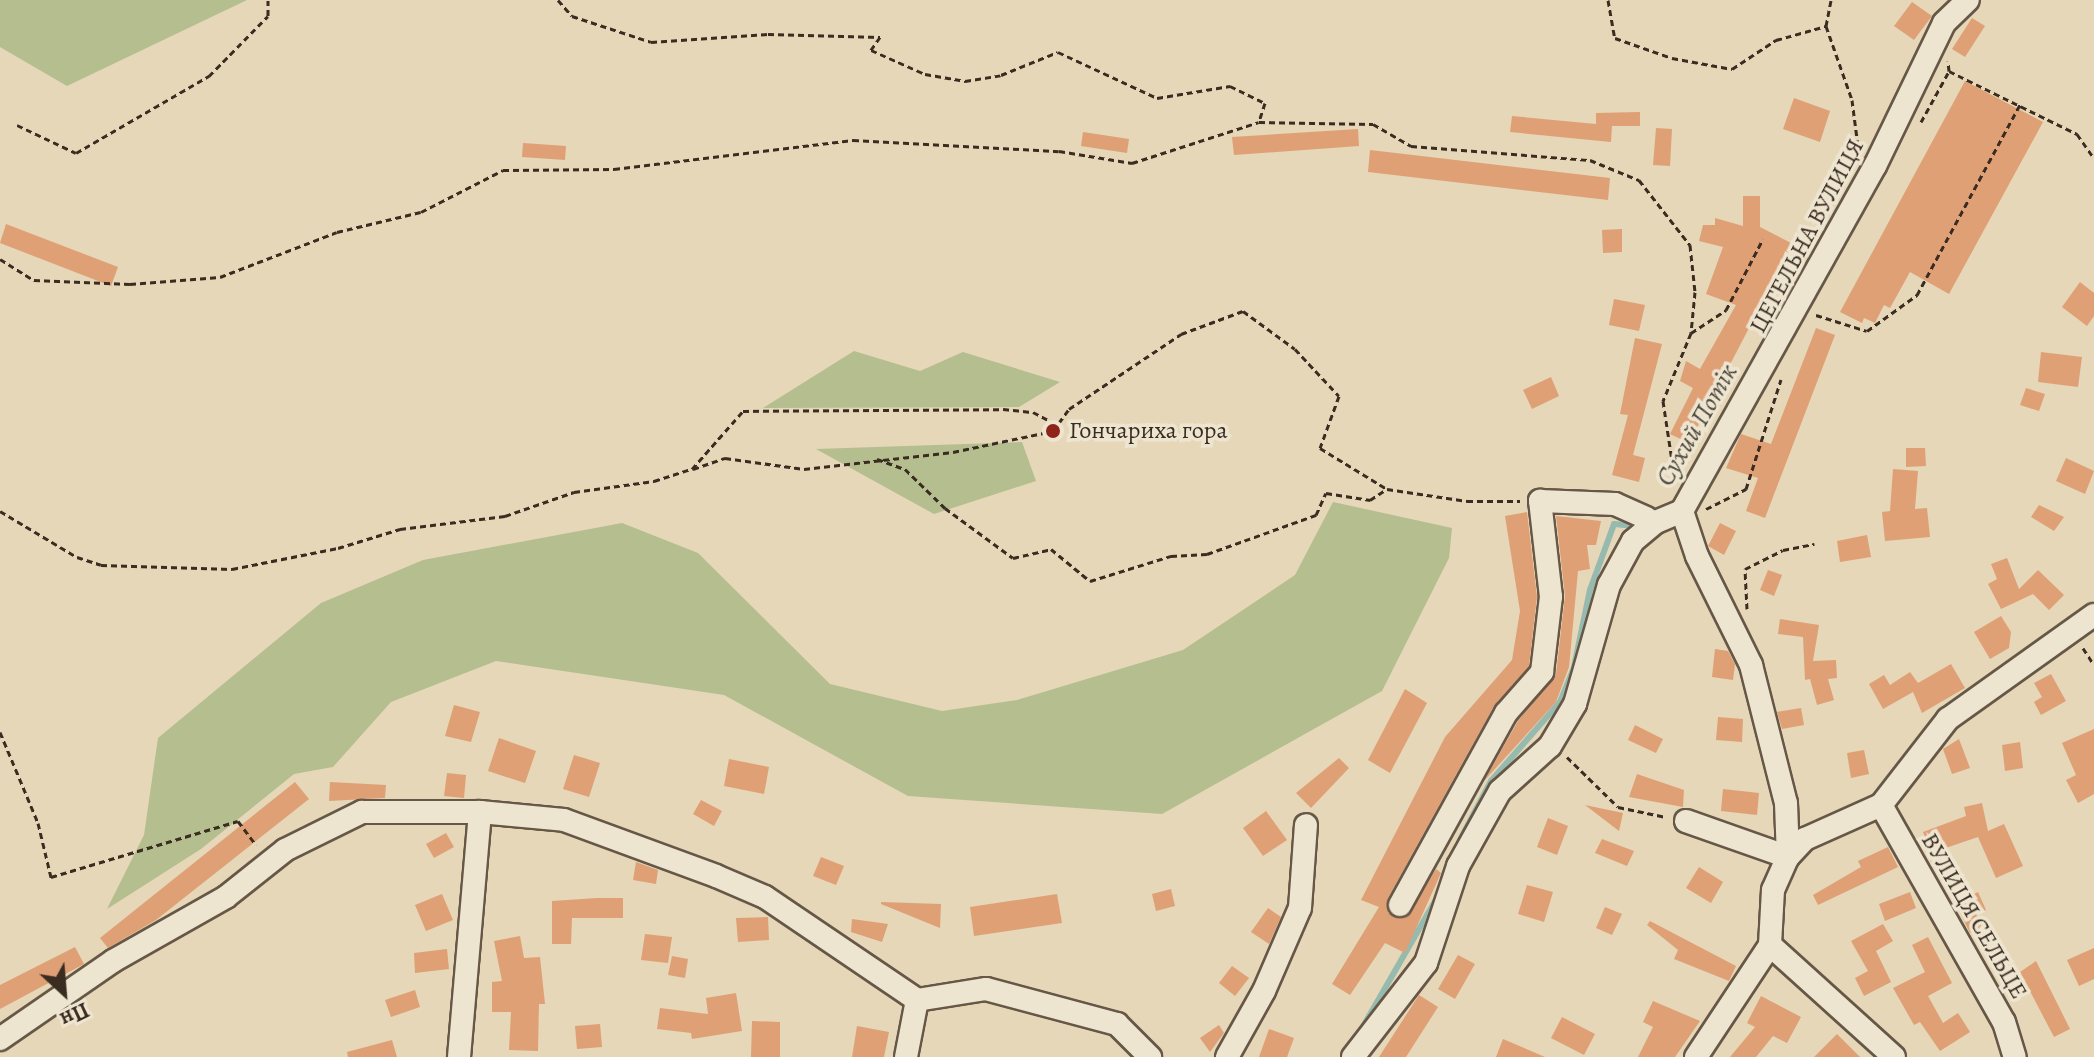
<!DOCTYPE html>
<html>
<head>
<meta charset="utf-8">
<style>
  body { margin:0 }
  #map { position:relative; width:2094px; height:1057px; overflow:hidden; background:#e5d7b8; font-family:Alegreya,serif }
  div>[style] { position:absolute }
  .green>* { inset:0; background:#b5be8f }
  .stream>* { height:6px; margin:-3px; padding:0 3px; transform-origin:3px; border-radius:3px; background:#96baae }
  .building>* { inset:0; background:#dfa076 }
  .path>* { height:3px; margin-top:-1.5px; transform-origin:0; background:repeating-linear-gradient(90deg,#3b2c21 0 6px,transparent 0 10px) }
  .roads { filter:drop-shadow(2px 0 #665747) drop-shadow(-2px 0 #665747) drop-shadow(0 2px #665747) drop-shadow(0 -2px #665747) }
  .street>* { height:22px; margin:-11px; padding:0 11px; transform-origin:11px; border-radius:11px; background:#eee5d1 }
  .dots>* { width:22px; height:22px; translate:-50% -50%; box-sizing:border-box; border:4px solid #eee5d1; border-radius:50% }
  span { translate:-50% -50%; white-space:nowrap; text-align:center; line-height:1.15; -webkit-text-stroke:7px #eee5d1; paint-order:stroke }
  .street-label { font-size:24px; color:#3b2c21 }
  .poi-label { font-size:24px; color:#3b2c21 }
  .left { translate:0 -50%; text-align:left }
  .water-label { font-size:26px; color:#4d483d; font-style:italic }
  .north { position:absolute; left:24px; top:953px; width:80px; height:80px; -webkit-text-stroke:6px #eee5d1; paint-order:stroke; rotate:154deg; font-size:22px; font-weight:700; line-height:32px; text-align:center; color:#3b2c21 }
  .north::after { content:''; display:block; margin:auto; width:28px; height:36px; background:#3b2c21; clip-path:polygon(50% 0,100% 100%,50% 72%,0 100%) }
</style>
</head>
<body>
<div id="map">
  <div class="green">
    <div style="clip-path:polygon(0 0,247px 0,67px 86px,0 47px)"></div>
    <div style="clip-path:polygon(854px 351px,920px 371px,963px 352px,1060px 382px,1019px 407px,763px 408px)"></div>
    <div style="clip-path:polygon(1022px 442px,1036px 481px,934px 514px,816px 449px)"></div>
    <div style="clip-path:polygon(1333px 502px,1452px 528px,1449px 558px,1382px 691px,1162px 814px,908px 796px,724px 695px,496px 661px,391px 702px,333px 767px,294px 774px,201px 849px,107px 909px,144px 835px,158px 738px,321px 603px,423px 560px,622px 523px,698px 553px,830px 684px,942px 711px,1017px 700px,1183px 650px,1295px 575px)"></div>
  </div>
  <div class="stream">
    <div style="left:1460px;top:840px;width:67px;rotate:-62.3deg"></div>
    <div style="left:1491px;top:781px;width:105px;rotate:-48.9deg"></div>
    <div style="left:1560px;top:702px;width:38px;rotate:-68deg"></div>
    <div style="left:1574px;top:667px;width:79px;rotate:-78.3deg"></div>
    <div style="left:1590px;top:590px;width:70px;rotate:-70deg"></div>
    <div style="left:1614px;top:524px;width:25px;rotate:5deg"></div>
    <div style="left:1361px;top:1030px;width:152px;rotate:-60.1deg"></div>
  </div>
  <div class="building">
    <div style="clip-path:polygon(1912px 2px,1932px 16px,1914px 40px,1894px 26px)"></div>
    <div style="clip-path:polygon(1972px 18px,1985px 26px,1965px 57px,1952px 49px)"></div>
    <div style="clip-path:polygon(1965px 81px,2043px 122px,1949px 294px,1910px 272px,1890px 308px,1884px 305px,1875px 323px,1864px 318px,1862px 323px,1840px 312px)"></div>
    <div style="clip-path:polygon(1794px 98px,1830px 111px,1820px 142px,1783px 129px)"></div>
    <div style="clip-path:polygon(1640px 112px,1640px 126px,1612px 126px,1611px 142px,1510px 132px,1512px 116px,1596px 124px,1596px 113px)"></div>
    <div style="clip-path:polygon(1656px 128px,1672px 129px,1670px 166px,1653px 165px)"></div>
    <div style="clip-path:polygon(1358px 129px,1359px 146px,1234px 155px,1232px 137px)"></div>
    <div style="clip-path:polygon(1083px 132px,1129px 139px,1127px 153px,1081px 146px)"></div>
    <div style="clip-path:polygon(523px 143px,566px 146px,565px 160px,522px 157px)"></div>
    <div style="clip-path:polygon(1370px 150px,1610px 178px,1608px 200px,1368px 172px)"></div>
    <div style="clip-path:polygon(1743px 196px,1760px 196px,1760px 227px,1793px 244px,1689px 443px,1670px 434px,1693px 388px,1680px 381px,1686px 361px,1700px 369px,1736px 305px,1706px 294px,1723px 247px,1699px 241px,1703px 225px,1715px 225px,1715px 218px,1743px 226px)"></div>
    <div style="clip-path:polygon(6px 224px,118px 267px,111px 286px,0 243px)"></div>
    <div style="clip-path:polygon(1622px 229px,1622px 252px,1603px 253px,1602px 230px)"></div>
    <div style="clip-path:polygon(2080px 282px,2094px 293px,2094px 316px,2087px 326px,2062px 307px)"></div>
    <div style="clip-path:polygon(1614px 299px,1645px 305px,1639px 331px,1609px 325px)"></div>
    <div style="clip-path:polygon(1816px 328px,1835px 335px,1765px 518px,1746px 511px,1758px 478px,1726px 468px,1741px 434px,1771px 444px)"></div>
    <div style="clip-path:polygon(1635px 338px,1662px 344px,1633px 455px,1645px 458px,1639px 482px,1612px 475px,1628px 415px,1620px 414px)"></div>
    <div style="clip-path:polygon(2041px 352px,2082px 357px,2078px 387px,2038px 382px)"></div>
    <div style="clip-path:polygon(1551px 377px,1559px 396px,1532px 409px,1523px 390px)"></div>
    <div style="clip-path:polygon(2026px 388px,2045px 394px,2039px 411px,2020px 405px)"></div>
    <div style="clip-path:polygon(1906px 448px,1925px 448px,1926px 466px,1906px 467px)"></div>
    <div style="clip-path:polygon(2066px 458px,2094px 471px,2085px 494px,2056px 481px)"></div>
    <div style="clip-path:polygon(1893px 469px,1918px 471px,1915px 509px,1927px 508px,1930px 537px,1885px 541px,1882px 512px,1890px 511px)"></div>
    <div style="clip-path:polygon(2039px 505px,2064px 517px,2054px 531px,2031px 517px)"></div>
    <div style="clip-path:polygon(1527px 512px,1537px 597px,1529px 666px,1494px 706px,1388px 898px,1388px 913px,1407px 917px,1436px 869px,1441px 873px,1405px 953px,1385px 943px,1350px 995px,1332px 984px,1379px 907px,1361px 900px,1445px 737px,1512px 660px,1520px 611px,1505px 516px)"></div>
    <div style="clip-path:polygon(1556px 516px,1601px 521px,1596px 545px,1587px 545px,1590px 569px,1578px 571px,1569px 667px,1556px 702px,1484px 781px,1518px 721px,1556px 674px,1565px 596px)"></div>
    <div style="clip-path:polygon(1720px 523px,1736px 531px,1724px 555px,1708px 546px)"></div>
    <div style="clip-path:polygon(1867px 535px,1871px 557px,1840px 562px,1837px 541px)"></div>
    <div style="clip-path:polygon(2007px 558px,2019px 589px,2038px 570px,2064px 595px,2049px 610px,2033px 594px,2001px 609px,1988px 584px,1997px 579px,1991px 564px)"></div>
    <div style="clip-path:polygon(1768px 570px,1782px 575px,1774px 596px,1760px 590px)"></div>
    <div style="clip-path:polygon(2001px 616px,2011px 632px,2009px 648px,1990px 659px,1974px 632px)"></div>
    <div style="clip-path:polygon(1780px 619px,1819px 625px,1813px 661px,1836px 660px,1837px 678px,1828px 679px,1834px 700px,1817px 705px,1810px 679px,1805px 680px,1803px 637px,1778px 634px)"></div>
    <div style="clip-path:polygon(1715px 649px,1728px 651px,1735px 664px,1733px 680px,1712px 677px)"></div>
    <div style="clip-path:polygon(1951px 664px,1965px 688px,1922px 713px,1913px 692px,1883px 709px,1869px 684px,1884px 675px,1890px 685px,1910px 672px,1918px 683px)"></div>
    <div style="clip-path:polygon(2051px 674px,2066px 701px,2041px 715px,2034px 702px,2042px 697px,2034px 683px)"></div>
    <div style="clip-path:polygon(1405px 689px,1427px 703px,1390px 773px,1368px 760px)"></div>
    <div style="clip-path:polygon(454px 705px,480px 712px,471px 742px,445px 736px)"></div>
    <div style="clip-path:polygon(1801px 708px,1804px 725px,1782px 729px,1777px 712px)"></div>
    <div style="clip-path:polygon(1718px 717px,1743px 719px,1742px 742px,1716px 740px)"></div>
    <div style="clip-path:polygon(1635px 725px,1663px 739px,1656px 753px,1628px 740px)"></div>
    <div style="clip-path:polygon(2094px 729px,2094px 794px,2078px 803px,2066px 780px,2076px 775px,2062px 743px)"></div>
    <div style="clip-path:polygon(499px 738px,536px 751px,525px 783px,488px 771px)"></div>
    <div style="clip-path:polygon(1959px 739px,1970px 768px,1952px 774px,1943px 749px)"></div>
    <div style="clip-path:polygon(2020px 742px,2023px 768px,2005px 771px,2002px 745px)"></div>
    <div style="clip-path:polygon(1864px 750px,1869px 774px,1851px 778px,1847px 753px)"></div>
    <div style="clip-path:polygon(574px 755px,600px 763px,589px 797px,563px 789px)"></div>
    <div style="clip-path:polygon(1339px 758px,1349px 768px,1311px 808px,1296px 793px)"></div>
    <div style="clip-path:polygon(729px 759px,769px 767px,764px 794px,724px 786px)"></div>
    <div style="clip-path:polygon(447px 773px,466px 775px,464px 798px,444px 796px)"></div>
    <div style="clip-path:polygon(1637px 774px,1684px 790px,1683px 807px,1629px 797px)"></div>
    <div style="clip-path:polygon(295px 782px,309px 799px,156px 920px,108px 948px,100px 938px)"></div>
    <div style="clip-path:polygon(330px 782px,386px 785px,385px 798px,329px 801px)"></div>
    <div style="clip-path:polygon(1723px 789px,1759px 793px,1757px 815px,1721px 811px)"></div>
    <div style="clip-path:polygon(701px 800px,722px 811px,714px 826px,693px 814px)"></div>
    <div style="clip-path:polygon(1982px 803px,1988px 831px,2004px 824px,2023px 866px,1996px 878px,1978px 837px,1931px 853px,1923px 832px,1966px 816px,1964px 807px)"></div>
    <div style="clip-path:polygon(1585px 805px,1623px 813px,1619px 831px)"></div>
    <div style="clip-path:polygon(1266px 811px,1287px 840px,1263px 856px,1243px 828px)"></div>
    <div style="clip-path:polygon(1548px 818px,1568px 826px,1557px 855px,1537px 847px)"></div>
    <div style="clip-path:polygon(446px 833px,454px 847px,434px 858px,426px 844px)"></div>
    <div style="clip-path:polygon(1602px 839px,1634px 851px,1627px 866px,1595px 853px)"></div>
    <div style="clip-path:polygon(1888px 847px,1898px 867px,1818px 905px,1813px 895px,1861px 867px,1858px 861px)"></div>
    <div style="clip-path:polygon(821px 857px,844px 866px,836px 885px,813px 876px)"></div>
    <div style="clip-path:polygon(636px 862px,658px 870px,656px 884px,633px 880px)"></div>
    <div style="clip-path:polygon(1699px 867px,1723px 882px,1711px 903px,1686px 888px)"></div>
    <div style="clip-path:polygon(1527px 885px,1553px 892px,1544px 922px,1518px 914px)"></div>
    <div style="clip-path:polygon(1171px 889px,1175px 906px,1156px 911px,1152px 894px)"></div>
    <div style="clip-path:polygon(1910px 892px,1916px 908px,1885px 921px,1879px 904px)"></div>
    <div style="clip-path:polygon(1978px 892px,1986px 910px,1976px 914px,1982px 927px,1970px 933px,1955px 903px)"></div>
    <div style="clip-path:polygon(442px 894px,453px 920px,426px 931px,415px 905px)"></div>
    <div style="clip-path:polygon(1057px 894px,1062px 923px,974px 936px,970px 907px)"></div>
    <div style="clip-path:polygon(597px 898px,623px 898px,623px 918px,572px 918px,571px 944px,552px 944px,552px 901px)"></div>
    <div style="clip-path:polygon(881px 902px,941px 904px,940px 928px,881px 904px)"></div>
    <div style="clip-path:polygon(1605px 907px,1622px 914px,1612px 935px,1596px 928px)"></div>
    <div style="clip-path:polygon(1268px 908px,1281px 917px,1269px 944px,1251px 932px)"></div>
    <div style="clip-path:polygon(768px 917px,769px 940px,738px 942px,736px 918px)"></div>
    <div style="clip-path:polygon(852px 919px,888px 924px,882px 942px,851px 932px)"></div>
    <div style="clip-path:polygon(1650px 921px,1736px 966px,1729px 981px,1674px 959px,1678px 950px,1647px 925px)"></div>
    <div style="clip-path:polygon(1883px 924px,1893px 941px,1876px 951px,1891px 982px,1864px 996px,1855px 978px,1868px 971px,1851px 941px)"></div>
    <div style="clip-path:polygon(645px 934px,672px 937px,668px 963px,641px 960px)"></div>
    <div style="clip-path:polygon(520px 936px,524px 958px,540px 957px,545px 1004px,539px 1004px,538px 1051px,509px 1050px,511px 1012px,492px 1012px,492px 982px,502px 981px,494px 941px)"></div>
    <div style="clip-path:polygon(1928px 937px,1952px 983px,1928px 996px,1943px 1023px,1958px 1013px,1970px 1032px,1940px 1051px,1920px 1022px,1914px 1025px,1893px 988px,1925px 972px,1912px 945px)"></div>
    <div style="clip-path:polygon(75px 947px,84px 964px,0 1009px,0 985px)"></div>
    <div style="clip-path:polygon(2094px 948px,2094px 979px,2079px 986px,2067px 960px)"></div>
    <div style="clip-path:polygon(447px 949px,449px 969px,415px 973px,414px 953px)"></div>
    <div style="clip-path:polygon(1458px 955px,1475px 964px,1455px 999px,1438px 989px)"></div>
    <div style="clip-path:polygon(672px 956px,688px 959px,685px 978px,668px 975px)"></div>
    <div style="clip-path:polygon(2036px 961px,2070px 1029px,2054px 1037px,2020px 972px)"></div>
    <div style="clip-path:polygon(1232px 966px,1249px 978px,1235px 996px,1219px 983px)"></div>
    <div style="clip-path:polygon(415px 990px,420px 1007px,391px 1017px,385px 1000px)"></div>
    <div style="clip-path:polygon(736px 993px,742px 1031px,692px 1039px,691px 1033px,657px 1029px,660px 1008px,708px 1014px,706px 998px)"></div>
    <div style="clip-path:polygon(1419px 995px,1438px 1007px,1406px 1057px,1379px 1057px)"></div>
    <div style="clip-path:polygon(1761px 996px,1801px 1017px,1787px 1043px,1773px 1036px,1756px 1057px,1730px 1057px,1755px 1027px,1747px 1023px)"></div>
    <div style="clip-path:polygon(1653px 1001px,1700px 1021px,1675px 1057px,1638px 1057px,1653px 1027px,1643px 1022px)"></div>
    <div style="clip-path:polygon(1562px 1017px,1595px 1034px,1584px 1055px,1551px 1038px)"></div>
    <div style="clip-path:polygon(752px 1021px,780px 1022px,780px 1057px,751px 1057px)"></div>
    <div style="clip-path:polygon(600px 1024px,602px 1047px,577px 1049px,575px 1026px)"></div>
    <div style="clip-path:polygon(1219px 1025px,1224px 1033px,1210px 1052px,1200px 1038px)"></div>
    <div style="clip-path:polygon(857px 1026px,889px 1032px,884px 1057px,852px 1057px)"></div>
    <div style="clip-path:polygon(1269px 1029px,1294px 1038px,1287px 1057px,1259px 1057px)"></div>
    <div style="clip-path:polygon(1837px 1034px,1860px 1057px,1814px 1057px)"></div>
    <div style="clip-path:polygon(1503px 1039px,1545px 1057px,1496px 1057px)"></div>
    <div style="clip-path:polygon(392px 1040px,397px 1057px,348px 1057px,347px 1052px)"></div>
  </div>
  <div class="path">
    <div style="left:558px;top:0;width:21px;rotate:49deg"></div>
    <div style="left:572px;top:16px;width:83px;rotate:18.2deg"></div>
    <div style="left:651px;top:42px;width:117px;rotate:-3.9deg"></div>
    <div style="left:768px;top:34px;width:112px;rotate:1.5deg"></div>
    <div style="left:880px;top:37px;width:16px;rotate:125deg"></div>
    <div style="left:871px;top:50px;width:59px;rotate:24deg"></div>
    <div style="left:925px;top:74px;width:41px;rotate:9.9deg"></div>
    <div style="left:965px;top:81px;width:36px;rotate:-9deg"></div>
    <div style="left:1001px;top:75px;width:61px;rotate:-22deg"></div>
    <div style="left:1058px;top:52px;width:109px;rotate:24.9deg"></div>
    <div style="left:1157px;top:98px;width:74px;rotate:-9.3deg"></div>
    <div style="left:1230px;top:86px;width:39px;rotate:26deg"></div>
    <div style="left:1265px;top:103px;width:19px;rotate:108deg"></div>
    <div style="left:1608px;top:0;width:39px;rotate:80deg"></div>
    <div style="left:1615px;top:38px;width:60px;rotate:19.3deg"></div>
    <div style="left:1672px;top:58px;width:61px;rotate:10.4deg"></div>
    <div style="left:1732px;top:69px;width:53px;rotate:-33.4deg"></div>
    <div style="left:1776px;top:40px;width:52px;rotate:-15.6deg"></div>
    <div style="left:1826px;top:26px;width:26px;rotate:-79deg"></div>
    <div style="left:1826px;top:26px;width:78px;rotate:70.6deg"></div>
    <div style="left:1852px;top:100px;width:54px;rotate:82.6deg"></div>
    <div style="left:1949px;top:71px;width:143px;rotate:26.2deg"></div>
    <div style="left:2077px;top:134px;width:29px;rotate:55deg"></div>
    <div style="left:1921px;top:122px;width:58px;rotate:-61.2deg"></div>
    <div style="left:1949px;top:71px;width:10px;rotate:-96deg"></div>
    <div style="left:17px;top:125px;width:65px;rotate:25.4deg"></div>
    <div style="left:76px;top:153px;width:154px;rotate:-30.1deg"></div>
    <div style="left:209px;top:76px;width:84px;rotate:-45.5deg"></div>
    <div style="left:268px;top:16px;width:16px;rotate:-90deg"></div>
    <div style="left:0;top:259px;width:40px;rotate:32deg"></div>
    <div style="left:34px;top:280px;width:96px;rotate:2.4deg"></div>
    <div style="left:130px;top:284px;width:90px;rotate:-4.4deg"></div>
    <div style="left:220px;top:277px;width:125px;rotate:-21deg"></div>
    <div style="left:337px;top:232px;width:86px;rotate:-13.4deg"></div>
    <div style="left:421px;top:212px;width:92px;rotate:-27.1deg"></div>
    <div style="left:503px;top:170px;width:111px;rotate:-0.5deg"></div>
    <div style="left:614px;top:169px;width:241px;rotate:-6.9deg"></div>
    <div style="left:853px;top:140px;width:206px;rotate:3.1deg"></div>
    <div style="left:1059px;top:151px;width:74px;rotate:9.3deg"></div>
    <div style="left:1132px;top:163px;width:133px;rotate:-17.9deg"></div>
    <div style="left:1259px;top:122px;width:114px;rotate:1deg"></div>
    <div style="left:1373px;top:124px;width:44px;rotate:30.1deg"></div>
    <div style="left:1411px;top:146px;width:180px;rotate:4.5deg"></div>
    <div style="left:1590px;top:160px;width:53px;rotate:22.2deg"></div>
    <div style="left:1639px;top:180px;width:83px;rotate:51.9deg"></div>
    <div style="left:1690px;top:245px;width:47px;rotate:83.9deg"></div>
    <div style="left:1695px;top:292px;width:41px;rotate:95.6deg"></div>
    <div style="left:1691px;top:333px;width:74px;rotate:112.4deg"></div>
    <div style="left:1663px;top:401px;width:80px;rotate:81.4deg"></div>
    <div style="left:1816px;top:315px;width:53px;rotate:17.4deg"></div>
    <div style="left:1867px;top:331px;width:62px;rotate:-35.8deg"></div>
    <div style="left:1917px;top:295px;width:218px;rotate:-61.6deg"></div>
    <div style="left:1691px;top:333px;width:42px;rotate:-33.3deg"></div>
    <div style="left:1726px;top:310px;width:80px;rotate:-62.5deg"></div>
    <div style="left:877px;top:459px;width:30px;rotate:20deg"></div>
    <div style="left:905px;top:469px;width:56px;rotate:44.3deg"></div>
    <div style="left:945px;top:508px;width:84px;rotate:36.3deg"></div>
    <div style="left:1013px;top:558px;width:39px;rotate:-13deg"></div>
    <div style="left:1051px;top:549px;width:50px;rotate:39.4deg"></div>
    <div style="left:1090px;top:581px;width:85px;rotate:-17.2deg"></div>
    <div style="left:1171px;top:556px;width:36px;rotate:-3deg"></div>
    <div style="left:1207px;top:554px;width:116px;rotate:-19.7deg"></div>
    <div style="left:1316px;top:515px;width:24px;rotate:-66deg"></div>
    <div style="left:1326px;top:493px;width:45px;rotate:9deg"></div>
    <div style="left:1370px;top:500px;width:20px;rotate:-33deg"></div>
    <div style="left:693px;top:469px;width:34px;rotate:-19deg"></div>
    <div style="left:725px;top:458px;width:80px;rotate:7.9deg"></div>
    <div style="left:804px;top:469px;width:150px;rotate:-6.5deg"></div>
    <div style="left:953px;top:452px;width:102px;rotate:-11.9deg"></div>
    <div style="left:1053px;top:431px;width:27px;rotate:-54deg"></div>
    <div style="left:1069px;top:409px;width:135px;rotate:-33.8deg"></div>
    <div style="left:1181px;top:334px;width:66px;rotate:-20.4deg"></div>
    <div style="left:1243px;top:311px;width:64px;rotate:36.2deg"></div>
    <div style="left:1295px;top:349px;width:64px;rotate:46.9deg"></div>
    <div style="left:1339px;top:396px;width:55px;rotate:110.1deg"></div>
    <div style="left:1320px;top:448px;width:79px;rotate:31.5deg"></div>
    <div style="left:1387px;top:489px;width:81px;rotate:8.5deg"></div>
    <div style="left:1467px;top:501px;width:53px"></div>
    <div style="left:1706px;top:509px;width:45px;rotate:-26.6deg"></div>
    <div style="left:1746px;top:489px;width:115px;rotate:-72.3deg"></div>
    <div style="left:0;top:511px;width:90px;rotate:30.9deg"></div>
    <div style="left:77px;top:557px;width:25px;rotate:18deg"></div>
    <div style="left:101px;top:565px;width:131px;rotate:1.7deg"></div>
    <div style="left:232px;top:569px;width:108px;rotate:-11.2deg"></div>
    <div style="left:338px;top:548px;width:65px;rotate:-17deg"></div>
    <div style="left:400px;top:529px;width:106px;rotate:-7.1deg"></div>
    <div style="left:505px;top:516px;width:73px;rotate:-19.2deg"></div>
    <div style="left:574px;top:492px;width:81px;rotate:-7.8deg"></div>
    <div style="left:654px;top:481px;width:40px;rotate:-18deg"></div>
    <div style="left:692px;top:469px;width:77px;rotate:-48.7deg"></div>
    <div style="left:743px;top:411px;width:260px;rotate:-0.4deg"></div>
    <div style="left:1003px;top:409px;width:30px;rotate:6deg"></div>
    <div style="left:1033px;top:412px;width:27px;rotate:28deg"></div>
    <div style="left:1747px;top:609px;width:40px;rotate:-92.9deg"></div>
    <div style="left:1745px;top:569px;width:42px;rotate:-26.6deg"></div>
    <div style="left:1783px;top:550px;width:32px;rotate:-11deg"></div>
    <div style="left:2083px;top:648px;width:20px;rotate:57deg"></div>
    <div style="left:0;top:732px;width:99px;rotate:67.3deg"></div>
    <div style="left:38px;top:823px;width:56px;rotate:76.5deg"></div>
    <div style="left:51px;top:877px;width:195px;rotate:-16.7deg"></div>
    <div style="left:238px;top:821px;width:30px;rotate:53deg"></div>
    <div style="left:1567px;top:757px;width:71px;rotate:44.4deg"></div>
    <div style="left:1618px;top:807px;width:49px;rotate:11.8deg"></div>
  </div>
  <div class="roads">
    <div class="street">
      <div style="left:1682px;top:511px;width:47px;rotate:71.6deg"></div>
      <div style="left:1697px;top:556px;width:122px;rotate:63.6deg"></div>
      <div style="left:1751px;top:665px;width:142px;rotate:75.8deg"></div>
      <div style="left:1786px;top:803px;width:54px;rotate:87.9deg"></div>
      <div style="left:1881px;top:805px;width:249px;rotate:60.5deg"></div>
      <div style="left:2004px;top:1022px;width:37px;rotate:73deg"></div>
      <div style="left:1686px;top:821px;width:108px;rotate:19.4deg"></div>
      <div style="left:1400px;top:905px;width:219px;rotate:-61.1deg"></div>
      <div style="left:1506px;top:713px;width:55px;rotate:-48.7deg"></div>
      <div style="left:1542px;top:672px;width:76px;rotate:-83.2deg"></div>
      <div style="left:1551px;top:597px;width:97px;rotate:-96.5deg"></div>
      <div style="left:1540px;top:501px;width:75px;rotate:2.3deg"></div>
      <div style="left:1615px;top:504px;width:35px;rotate:24deg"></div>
      <div style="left:1770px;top:945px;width:167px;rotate:42.1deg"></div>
      <div style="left:0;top:1039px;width:137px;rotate:-34.6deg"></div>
      <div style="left:113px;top:961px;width:130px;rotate:-29.5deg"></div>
      <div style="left:226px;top:897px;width:75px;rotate:-38.5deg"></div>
      <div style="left:285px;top:850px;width:86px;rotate:-26.3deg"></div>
      <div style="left:362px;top:812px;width:118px"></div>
      <div style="left:480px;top:812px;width:84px;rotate:5.4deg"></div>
      <div style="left:564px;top:820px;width:162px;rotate:20.2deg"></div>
      <div style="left:716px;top:876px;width:53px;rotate:23.2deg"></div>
      <div style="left:765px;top:897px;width:184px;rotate:34.1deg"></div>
      <div style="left:917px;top:1000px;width:70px;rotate:-9.1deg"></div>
      <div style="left:986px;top:989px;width:136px;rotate:15deg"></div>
      <div style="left:1117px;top:1024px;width:47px;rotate:45deg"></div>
      <div style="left:459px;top:1057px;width:246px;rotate:-85.1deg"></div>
      <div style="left:906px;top:1057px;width:58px;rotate:-79.1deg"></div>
      <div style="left:1227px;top:1057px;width:76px;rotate:-60.7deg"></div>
      <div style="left:1264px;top:991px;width:90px;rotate:-66.6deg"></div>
      <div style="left:1300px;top:908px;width:83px;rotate:-85.9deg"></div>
      <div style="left:1353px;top:1057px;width:119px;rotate:-52.2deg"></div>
      <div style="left:1426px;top:963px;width:102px;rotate:-71.7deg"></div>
      <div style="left:1458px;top:866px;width:86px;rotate:-60.8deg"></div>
      <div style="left:1500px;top:791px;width:67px;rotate:-42deg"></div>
      <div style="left:1550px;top:746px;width:49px;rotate:-59.2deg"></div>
      <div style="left:1575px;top:704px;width:124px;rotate:-74.1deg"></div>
      <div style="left:1609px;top:585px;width:50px;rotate:-61.4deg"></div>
      <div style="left:1633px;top:541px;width:30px;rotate:-40deg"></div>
      <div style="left:1656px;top:522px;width:28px;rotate:-23deg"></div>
      <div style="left:1682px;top:511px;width:395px;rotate:-60.8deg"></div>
      <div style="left:1875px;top:166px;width:159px;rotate:-64.2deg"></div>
      <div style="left:1944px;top:23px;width:33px;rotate:-44deg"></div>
      <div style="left:1696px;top:1057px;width:134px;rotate:-56.5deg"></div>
      <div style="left:1770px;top:945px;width:55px;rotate:-86.9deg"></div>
      <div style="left:1773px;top:890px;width:36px;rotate:-66deg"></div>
      <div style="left:1788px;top:857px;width:25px;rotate:-47deg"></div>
      <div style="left:1805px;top:839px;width:83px;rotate:-24.1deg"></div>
      <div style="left:1881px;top:805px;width:109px;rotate:-52.1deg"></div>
      <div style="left:1948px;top:719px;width:179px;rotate:-35.5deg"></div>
    </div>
  </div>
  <div class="dots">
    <div style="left:1053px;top:431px;background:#8f2418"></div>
  </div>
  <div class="street-label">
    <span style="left:1807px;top:236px;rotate:-62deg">ЦЕГЕЛЬНА ВУЛИЦЯ</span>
    <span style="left:1974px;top:916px;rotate:60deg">ВУЛИЦЯ СЕЛЬЦЕ</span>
  </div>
  <div class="poi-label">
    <span class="left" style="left:1069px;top:431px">Гончариха гора</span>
  </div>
  <div class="water-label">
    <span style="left:1697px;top:425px;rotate:-60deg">Сухий Потік</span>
  </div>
  <div class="north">Пн</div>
</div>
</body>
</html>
